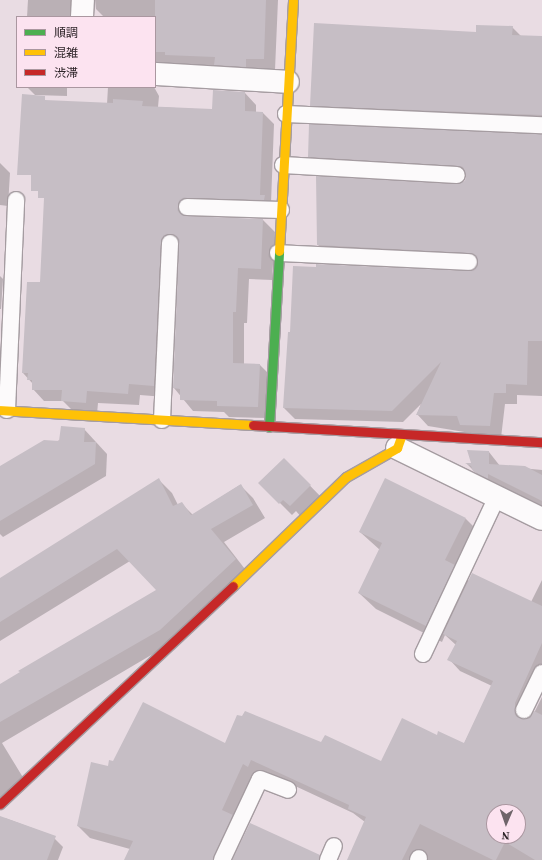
<!DOCTYPE html>
<html>
<head>
<meta charset="utf-8">
<style>
  body { margin:0 }
  #map { position:relative; width:542px; height:860px; overflow:hidden; background:#e9dce3; font-family:"Source Serif 4","Noto Sans JP",serif }
  div>[style] { position:absolute }
  .shadow>* { inset:0; background:#0003 }
  .building>* { inset:0; background:#c6bec5 }
  .roads { filter:drop-shadow(1px 0 #a59ca1) drop-shadow(-1px 0 #a59ca1) drop-shadow(0 1px #a59ca1) drop-shadow(0 -1px #a59ca1) }
  .lane>* { height:16px; margin:-8px; padding:0 8px; transform-origin:8px; border-radius:8px; background:#fcfafb }
  .street>* { height:22px; margin:-11px; padding:0 11px; transform-origin:11px; border-radius:11px; background:#fcfafb }
  .fast>* { height:9px; margin:-4.5px; padding:0 4.5px; transform-origin:4.5px; border-radius:4.5px; background:#4caf50 }
  .slow>* { height:9px; margin:-4.5px; padding:0 4.5px; transform-origin:4.5px; border-radius:4.5px; background:#ffc107 }
  .jam>* { height:9px; margin:-4.5px; padding:0 4.5px; transform-origin:4.5px; border-radius:4.5px; background:#c62828 }
  span { translate:-50% -50%; white-space:nowrap; text-align:center; line-height:1.15; -webkit-text-stroke:3.5px #fce3f0; paint-order:stroke }
  .legend { position:absolute; left:16px; top:16px; width:140px; height:72px; box-sizing:border-box; background:#fce3f0; border:1px solid #aa97a0; margin:0; padding:5px 7px; list-style:none; font-size:12px; color:#2e2529 }
  .legend li { display:flex; align-items:center; gap:8px; height:20px }
  .legend b { width:20px; border:1px solid #aa97a0 }
  .north { position:absolute; left:486px; top:804px; width:40px; height:40px; box-sizing:border-box; background:#fce3f0; border:1px solid #aa97a0; border-radius:50%; rotate:182deg; font-size:11px; font-weight:700; line-height:16px; text-align:center; color:#2e2529 }
  .north::after { content:''; display:block; margin:auto; width:14px; height:18px; background:#6f656a; clip-path:polygon(50% 0,100% 100%,50% 72%,0 100%) }
</style>
</head>
<body>
<div id="map">
  <div class="shadow">
    <div style="clip-path:polygon(28px 0,90px 0,82px 17px,27px 17px)"></div>
    <div style="clip-path:polygon(95px 0,278px 0,275px 70px,155px 83px,155px 17px,104px 17px,96px 9px)"></div>
    <div style="clip-path:polygon(512px 27px,521px 36px,542px 37px,542px 126px,323px 117px,311px 105px,477px 33px)"></div>
    <div style="clip-path:polygon(27px 87px,67px 87px,67px 96px,35px 95px)"></div>
    <div style="clip-path:polygon(108px 87px,154px 87px,159px 96px,158px 107px,213px 110px,245px 93px,256px 105px,256px 112px,263px 113px,274px 124px,271px 203px,191px 213px,189px 218px,263px 220px,275px 232px,272px 280px,249px 279px,247px 323px,244px 323px,244px 364px,260px 365px,271px 376px,269px 418px,229px 417px,224px 412px,193px 411px,174px 388px,180px 245px,177px 246px,165px 397px,140px 395px,139px 405px,98px 403px,97px 414px,74px 412px,63px 401px,44px 401px,33px 389px,33px 384px,23px 373px,28px 283px,41px 283px,107px 104px)"></div>
    <div style="clip-path:polygon(542px 135px,542px 396px,517px 395px,517px 404px,505px 404px,501px 438px,428px 426px,417px 414px,421px 404px,403px 422px,295px 419px,284px 408px,469px 272px,474px 271px,479px 264px,330px 257px,318px 245px,457px 185px,466px 181px,467px 177px,320px 168px,309px 156px)"></div>
    <div style="clip-path:polygon(0 163px,10px 173px,8px 206px,0 205px)"></div>
    <div style="clip-path:polygon(0 276px,3px 279px,1px 309px,0 309px)"></div>
    <div style="clip-path:polygon(0 350px,11px 361px,10px 367px,0 381px)"></div>
    <div style="clip-path:polygon(84px 429px,107px 454px,106px 476px,3px 537px,0 534px,0 467px)"></div>
    <div style="clip-path:polygon(489px 452px,500px 466px,542px 470px,542px 506px,499px 485px,499px 489px,486px 483px,467px 464px,472px 464px)"></div>
    <div style="clip-path:polygon(284px 459px,322px 498px,302px 518px,296px 511px,292px 515px,260px 483px)"></div>
    <div style="clip-path:polygon(159px 480px,172px 493px,178px 505px,181px 503px,193px 515px,240px 485px,253px 498px,265px 518px,224px 542px,248px 573px,175px 641px,2px 743px,27px 784px,0 800px,0 685px,158px 590px,130px 561px,0 641px,0 579px)"></div>
    <div style="clip-path:polygon(evenodd,466px 519px,482px 535px,463px 574px,469px 581px,531px 602px,542px 580px,542px 687px,526px 719px,533px 715px,542px 697px,542px 860px,348px 860px,365px 822px,353px 813px,263px 771px,220px 860px,125px 860px,130px 849px,90px 838px,78px 826px,108px 767px,114px 762px,226px 744px,322px 744px,382px 762px,437px 736px,464px 744px,492px 686px,460px 671px,449px 659px,456px 645px,445px 635px,442px 642px,376px 609px,359px 593px,380px 550px,360px 532px,466px 519px,494px 812px,518px 812px,518px 836px,494px 836px,494px 812px)"></div>
    <div style="clip-path:polygon(5px 818px,51px 835px,63px 847px,58px 860px,0 860px,0 830px)"></div>
  </div>
  <div class="building">
    <div style="clip-path:polygon(155px 0,266px 0,264px 59px,246px 59px,246px 67px,214px 65px,215px 57px,165px 55px,165px 52px,155px 52px)"></div>
    <div style="clip-path:polygon(314px 23px,476px 32px,476px 25px,513px 26px,512px 35px,542px 36px,542px 115px,310px 106px)"></div>
    <div style="clip-path:polygon(213px 90px,245px 92px,245px 111px,263px 112px,260px 195px,265px 195px,264px 200px,187px 198px,179px 202px,178px 207px,182px 215px,187px 216px,263px 219px,261px 269px,238px 268px,236px 312px,233px 312px,233px 363px,260px 364px,258px 407px,217px 406px,217px 401px,180px 400px,180px 389px,173px 388px,179px 243px,178px 238px,171px 234px,165px 235px,161px 243px,154px 386px,129px 384px,128px 394px,87px 391px,86px 403px,61px 401px,62px 390px,32px 390px,32px 380px,27px 380px,28px 373px,22px 373px,27px 282px,40px 282px,44px 198px,38px 198px,38px 191px,31px 191px,31px 175px,17px 175px,22px 94px,45px 96px,45px 100px,113px 103px,113px 99px,143px 101px,142px 106px,212px 109px)"></div>
    <div style="clip-path:polygon(309px 124px,542px 134px,542px 341px,528px 341px,527px 385px,506px 384px,506px 393px,494px 393px,490px 426px,460px 425px,457px 416px,416px 415px,441px 362px,392px 411px,283px 408px,288px 332px,290px 332px,293px 266px,316px 267px,316px 264px,469px 271px,474px 270px,478px 263px,477px 257px,469px 253px,317px 245px,316px 176px,456px 184px,465px 181px,466px 175px,463px 167px,458px 166px,308px 157px)"></div>
    <div style="clip-path:polygon(61px 426px,85px 428px,84px 442px,96px 442px,95px 464px,0 521px,0 466px,44px 440px,59px 441px)"></div>
    <div style="clip-path:polygon(467px 450px,489px 451px,489px 464px,525px 466px,542px 475px,542px 501px,488px 474px,488px 479px,473px 471px,471px 466px,465px 463px,471px 463px)"></div>
    <div style="clip-path:polygon(284px 458px,311px 485px,290px 506px,283px 500px,279px 504px,258px 483px)"></div>
    <div style="clip-path:polygon(159px 478px,173px 506px,182px 502px,191px 515px,241px 484px,253px 505px,211px 529px,236px 559px,160px 630px,0 722px,0 684px,20px 672px,18px 671px,156px 590px,117px 549px,0 622px,0 578px)"></div>
    <div style="clip-path:polygon(385px 478px,466px 518px,445px 560px,455px 565px,426px 626px,358px 593px,382px 543px,359px 532px)"></div>
    <div style="clip-path:polygon(evenodd,472px 573px,542px 606px,542px 643px,515px 703px,515px 710px,516px 716px,524px 719px,530px 718px,534px 711px,542px 715px,542px 860px,535px 860px,505px 842px,496px 860px,493px 860px,420px 824px,402px 860px,347px 860px,366px 817px,348px 809px,349px 805px,251px 760px,248px 767px,243px 764px,222px 810px,233px 815px,213px 860px,124px 860px,133px 841px,77px 826px,91px 762px,108px 766px,109px 760px,113px 761px,143px 702px,225px 743px,237px 715px,242px 716px,245px 711px,321px 742px,325px 735px,381px 761px,402px 718px,437px 735px,438px 731px,464px 743px,493px 681px,447px 660px,457px 641px,443px 634px,472px 573px,494px 812px,518px 812px,518px 836px,494px 836px,494px 812px)"></div>
    <div style="clip-path:polygon(0 816px,56px 836px,47px 860px,0 860px)"></div>
    <div style="clip-path:polygon(250px 823px,320px 855px,319px 860px,232px 860px)"></div>
  </div>
  <div class="roads">
    <div class="lane">
      <div style="left:286px;top:114px;width:256px;rotate:2.5deg"></div>
      <div style="left:283px;top:165px;width:174px;rotate:3.3deg"></div>
      <div style="left:187px;top:207px;width:94px;rotate:1.8deg"></div>
      <div style="left:278px;top:253px;width:191px;rotate:2.7deg"></div>
      <div style="left:7px;top:410px;width:210px;rotate:-87.5deg"></div>
      <div style="left:162px;top:420px;width:177px;rotate:-87.4deg"></div>
      <div style="left:423px;top:654px;width:171px;rotate:-64.8deg"></div>
      <div style="left:524px;top:710px;width:41px;rotate:-64.1deg"></div>
      <div style="left:222px;top:860px;width:89px;rotate:-64.9deg"></div>
      <div style="left:260px;top:779px;width:30px;rotate:21deg"></div>
      <div style="left:328px;top:860px;width:15px;rotate:-67deg"></div>
      <div style="left:418px;top:860px;width:2px;rotate:-63deg"></div>
    </div>
    <div class="street">
      <div style="left:82px;top:17px;width:17px;rotate:-87deg"></div>
      <div style="left:155px;top:74px;width:133px;rotate:3.4deg"></div>
      <div style="left:397px;top:448px;width:161px;rotate:26.1deg"></div>
    </div>
    <div class="fast">
      <div style="left:269px;top:427px;width:176px;rotate:-86.7deg"></div>
    </div>
    <div class="slow">
      <div style="left:279px;top:251px;width:251px;rotate:-86.8deg"></div>
      <div style="left:0;top:410px;width:253px;rotate:3.4deg"></div>
      <div style="left:233px;top:586px;width:157px;rotate:-44deg"></div>
      <div style="left:346px;top:477px;width:59px;rotate:-29.6deg"></div>
      <div style="left:397px;top:448px;width:15px;rotate:-70deg"></div>
    </div>
    <div class="jam">
      <div style="left:253px;top:425px;width:289px;rotate:3.4deg"></div>
      <div style="left:0;top:804px;width:319px;rotate:-43.1deg"></div>
    </div>
  </div>
  <ul class="legend">
  <li><b style="height:5px;background:#4caf50"></b>順調</li>
  <li><b style="height:5px;background:#ffc107"></b>混雑</li>
  <li><b style="height:5px;background:#c62828"></b>渋滞</li>
  </ul>
  <div class="north">N</div>
</div>
</body>
</html>
